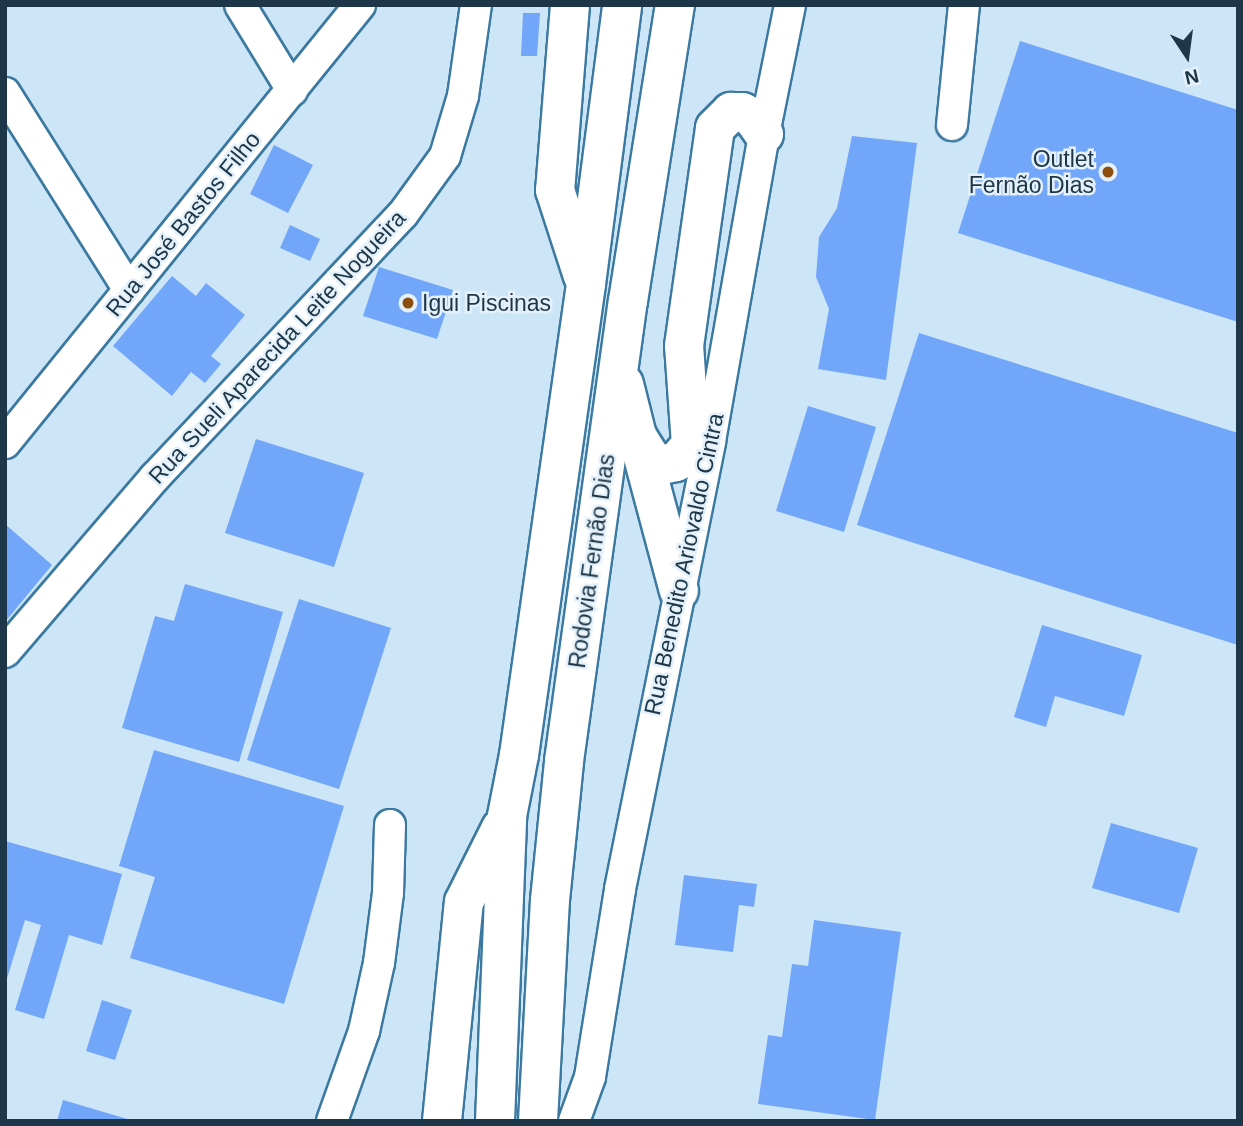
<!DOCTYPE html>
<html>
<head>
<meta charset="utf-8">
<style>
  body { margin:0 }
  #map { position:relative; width:1243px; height:1126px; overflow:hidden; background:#cde6f7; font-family:Helvetica,sans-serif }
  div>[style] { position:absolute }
  .building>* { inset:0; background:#72a6f9 }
  .roads { filter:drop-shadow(2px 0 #3b79a0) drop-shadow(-2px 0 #3b79a0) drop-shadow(0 2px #3b79a0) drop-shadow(0 -2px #3b79a0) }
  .minor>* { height:30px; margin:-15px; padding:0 15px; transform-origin:15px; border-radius:15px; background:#fff }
  .highway>* { height:38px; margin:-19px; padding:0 19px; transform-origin:19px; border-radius:19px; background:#fff }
  .dots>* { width:19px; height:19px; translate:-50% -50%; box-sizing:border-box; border:4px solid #e5f1fa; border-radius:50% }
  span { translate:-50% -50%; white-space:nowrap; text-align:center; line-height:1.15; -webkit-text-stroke:5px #e5f1fa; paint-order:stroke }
  .poi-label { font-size:23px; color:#1d3748 }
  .right { translate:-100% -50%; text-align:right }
  .left { translate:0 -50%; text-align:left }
  .street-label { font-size:23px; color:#1d3748 }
  .frame { position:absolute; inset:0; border:7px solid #1d3748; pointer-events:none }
  .north { position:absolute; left:1152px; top:21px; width:70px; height:70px; -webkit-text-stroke:5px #e5f1fa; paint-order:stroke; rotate:167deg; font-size:19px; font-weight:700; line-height:28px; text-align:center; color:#1d3748 }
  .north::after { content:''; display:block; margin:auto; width:24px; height:32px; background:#1d3748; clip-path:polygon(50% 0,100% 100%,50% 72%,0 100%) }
</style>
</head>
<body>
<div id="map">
  <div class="building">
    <div style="clip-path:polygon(523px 13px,540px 13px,537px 56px,521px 56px)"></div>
    <div style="clip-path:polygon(1020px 41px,1238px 110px,1238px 322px,958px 233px)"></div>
    <div style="clip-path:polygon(852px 136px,917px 143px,886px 380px,818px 369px,829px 309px,816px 277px,819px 237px,837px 208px)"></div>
    <div style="clip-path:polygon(274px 145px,313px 165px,288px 213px,250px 194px)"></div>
    <div style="clip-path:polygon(290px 225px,320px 239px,310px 261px,280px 248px)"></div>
    <div style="clip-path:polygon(379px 267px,453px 290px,437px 339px,363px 316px)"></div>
    <div style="clip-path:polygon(172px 276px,196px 296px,206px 283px,245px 315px,211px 356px,221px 364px,205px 383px,191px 372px,172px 396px,113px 346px)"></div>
    <div style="clip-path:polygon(919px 333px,1238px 433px,1238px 645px,857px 525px)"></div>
    <div style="clip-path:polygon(808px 406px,876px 427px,844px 532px,776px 511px)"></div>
    <div style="clip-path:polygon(256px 439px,364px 473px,334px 567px,225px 533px)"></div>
    <div style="clip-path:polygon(5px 524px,52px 565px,5px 622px)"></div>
    <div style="clip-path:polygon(185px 584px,283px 612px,239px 762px,122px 728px,155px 616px,174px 621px)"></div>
    <div style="clip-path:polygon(299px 599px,391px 628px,339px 789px,247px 760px)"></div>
    <div style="clip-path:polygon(1042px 625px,1142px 655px,1124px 716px,1055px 696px,1046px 727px,1014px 717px)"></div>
    <div style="clip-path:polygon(154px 750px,344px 806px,284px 1004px,130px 958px,155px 877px,119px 866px)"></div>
    <div style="clip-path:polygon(1111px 823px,1198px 848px,1179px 913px,1092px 888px)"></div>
    <div style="clip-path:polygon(5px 841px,122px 874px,102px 945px,69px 935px,44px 1019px,15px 1010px,41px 925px,25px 920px,5px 985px)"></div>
    <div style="clip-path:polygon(684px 875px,757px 884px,754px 907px,739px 905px,733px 952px,675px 945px)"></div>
    <div style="clip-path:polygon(814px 920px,901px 932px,875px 1120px,758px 1104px,768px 1035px,782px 1037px,792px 964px,808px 966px)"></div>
    <div style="clip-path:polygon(102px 1000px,132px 1010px,115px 1060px,86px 1051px)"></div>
    <div style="clip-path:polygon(63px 1100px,131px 1120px,131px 1121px,57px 1121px)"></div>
  </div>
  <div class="roads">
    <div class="minor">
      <div style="left:240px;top:5px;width:100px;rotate:58.5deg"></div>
      <div style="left:5px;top:93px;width:233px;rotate:57.8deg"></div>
      <div style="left:952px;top:125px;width:121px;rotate:-84.3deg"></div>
      <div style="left:5px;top:443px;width:564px;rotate:-50.98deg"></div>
      <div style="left:5px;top:652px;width:230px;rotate:-49.4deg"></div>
      <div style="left:155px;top:477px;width:361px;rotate:-46.7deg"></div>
      <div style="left:403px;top:214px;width:72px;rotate:-54.1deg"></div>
      <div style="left:445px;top:156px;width:63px;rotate:-73.3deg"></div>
      <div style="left:463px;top:96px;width:92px;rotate:-81.9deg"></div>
      <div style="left:332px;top:1121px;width:96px;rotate:-70.4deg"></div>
      <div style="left:364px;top:1031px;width:70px;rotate:-77.6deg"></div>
      <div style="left:379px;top:963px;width:71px;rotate:-82.7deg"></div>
      <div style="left:388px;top:893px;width:68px;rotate:-88.3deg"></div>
      <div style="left:574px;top:1121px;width:47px;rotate:-70deg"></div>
      <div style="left:590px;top:1077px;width:190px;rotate:-80.9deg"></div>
      <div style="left:620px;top:889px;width:457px;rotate:-78.6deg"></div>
      <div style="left:710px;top:441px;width:312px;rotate:-80deg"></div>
      <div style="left:764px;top:134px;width:132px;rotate:-78.6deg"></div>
    </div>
    <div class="highway">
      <div style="left:570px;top:5px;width:186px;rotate:94.6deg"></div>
      <div style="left:555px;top:190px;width:90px;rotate:72deg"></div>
      <div style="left:624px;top:384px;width:54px;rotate:76deg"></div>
      <div style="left:637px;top:436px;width:26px;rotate:58deg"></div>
      <div style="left:651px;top:458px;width:13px;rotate:32deg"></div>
      <div style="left:662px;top:465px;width:14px;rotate:-12deg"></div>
      <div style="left:676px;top:462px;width:23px;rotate:-49deg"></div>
      <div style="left:691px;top:445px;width:99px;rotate:-94deg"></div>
      <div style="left:684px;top:346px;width:220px;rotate:-81.9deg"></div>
      <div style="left:715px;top:128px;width:23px;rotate:-45deg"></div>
      <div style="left:731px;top:112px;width:11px"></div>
      <div style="left:742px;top:112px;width:11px;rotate:27deg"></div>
      <div style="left:752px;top:117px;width:21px;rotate:55deg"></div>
      <div style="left:638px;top:438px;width:158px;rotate:75deg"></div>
      <div style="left:442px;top:1121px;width:220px;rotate:-84.3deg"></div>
      <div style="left:464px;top:902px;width:83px;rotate:-63.4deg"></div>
      <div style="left:495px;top:1121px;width:305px;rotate:-87.7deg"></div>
      <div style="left:507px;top:816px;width:62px;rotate:-78.9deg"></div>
      <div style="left:519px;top:755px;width:476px;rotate:-81.9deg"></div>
      <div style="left:586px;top:284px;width:281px;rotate:-82.6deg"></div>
      <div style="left:538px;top:1121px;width:221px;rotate:-86.9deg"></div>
      <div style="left:550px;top:900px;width:140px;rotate:-84.2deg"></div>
      <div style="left:564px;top:761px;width:464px;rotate:-82.1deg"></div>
      <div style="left:628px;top:301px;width:300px;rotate:-81deg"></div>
    </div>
  </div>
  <div class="dots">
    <div style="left:1108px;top:172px;background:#8b4e0f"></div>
    <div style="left:408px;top:303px;background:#8b4e0f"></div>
  </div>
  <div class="poi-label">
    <span class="right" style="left:1094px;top:172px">Outlet<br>Fernão Dias</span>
    <span class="left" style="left:422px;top:303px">Igui Piscinas</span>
  </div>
  <div class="street-label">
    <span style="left:183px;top:224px;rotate:-51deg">Rua José Bastos Filho</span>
    <span style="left:277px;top:347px;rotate:-47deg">Rua Sueli Aparecida Leite Nogueira</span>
    <span style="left:592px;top:561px;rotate:-82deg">Rodovia Fernão Dias</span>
    <span style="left:684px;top:564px;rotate:-78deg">Rua Benedito Ariovaldo Cintra</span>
  </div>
  <div class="frame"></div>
  <div class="north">N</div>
</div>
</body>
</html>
